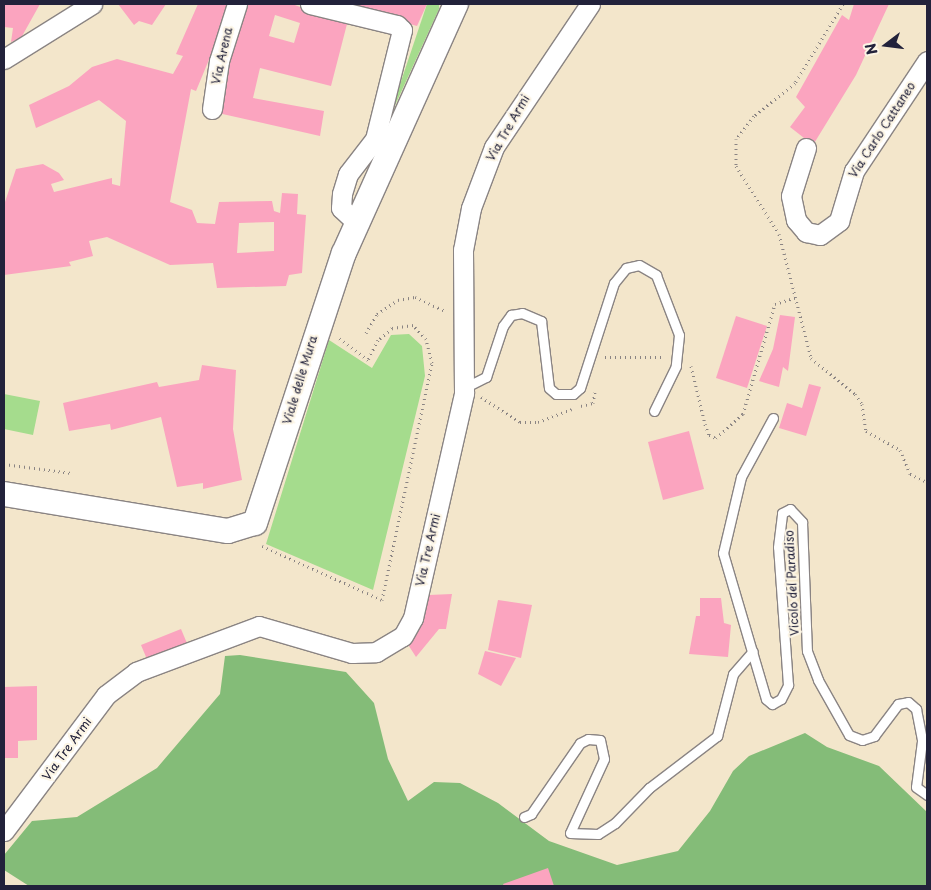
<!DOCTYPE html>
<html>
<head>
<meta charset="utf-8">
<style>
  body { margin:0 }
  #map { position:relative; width:931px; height:890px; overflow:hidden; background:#f3e6cb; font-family:"Playpen Sans",sans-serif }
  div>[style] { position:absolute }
  .green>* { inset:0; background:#a5dc8d }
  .forest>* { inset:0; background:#84bc78 }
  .building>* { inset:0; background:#fba4bf }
  .path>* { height:3px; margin-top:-1.5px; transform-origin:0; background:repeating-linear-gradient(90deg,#8a8483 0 1px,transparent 0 5px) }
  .roads { filter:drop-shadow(1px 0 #8a8483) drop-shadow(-1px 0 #8a8483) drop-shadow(0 1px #8a8483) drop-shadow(0 -1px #8a8483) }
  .service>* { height:9px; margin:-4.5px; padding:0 4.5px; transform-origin:4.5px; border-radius:4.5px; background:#fff }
  .minor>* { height:19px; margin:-9.5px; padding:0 9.5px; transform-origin:9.5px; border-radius:9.5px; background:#fff }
  .tertiary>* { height:24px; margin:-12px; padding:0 12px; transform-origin:12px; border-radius:12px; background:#fff }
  span { translate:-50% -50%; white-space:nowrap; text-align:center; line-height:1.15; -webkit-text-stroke:4.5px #fcf5e5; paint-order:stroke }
  .street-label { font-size:12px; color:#22223b }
  .frame { position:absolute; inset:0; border:5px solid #22223b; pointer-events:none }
  .north { position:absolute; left:861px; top:20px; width:50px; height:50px; -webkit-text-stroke:4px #fcf5e5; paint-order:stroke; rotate:255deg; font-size:14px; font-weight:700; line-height:20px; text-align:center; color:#22223b }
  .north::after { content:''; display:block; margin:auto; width:18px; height:22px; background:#22223b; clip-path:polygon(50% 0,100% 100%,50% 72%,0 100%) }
</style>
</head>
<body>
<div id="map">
  <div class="green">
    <div style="clip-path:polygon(427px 4px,439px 4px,439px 9px,387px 123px)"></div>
    <div style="clip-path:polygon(409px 334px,422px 346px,425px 376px,373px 590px,266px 544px,329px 340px,372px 368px,391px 335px)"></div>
    <div style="clip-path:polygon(4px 394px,40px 401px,33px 435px,4px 429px)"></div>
  </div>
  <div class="forest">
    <div style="clip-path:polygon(240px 655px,346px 672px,374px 703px,388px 759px,408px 801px,434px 782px,460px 783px,498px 803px,549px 841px,617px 865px,678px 851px,710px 811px,733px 771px,749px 756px,805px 733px,827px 747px,879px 766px,927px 812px,927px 886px,29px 886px,4px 870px,4px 855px,32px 821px,77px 817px,157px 768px,220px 694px,225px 656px)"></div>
  </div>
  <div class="building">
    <div style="clip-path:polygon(4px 4px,40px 4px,21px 38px,11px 42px,13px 28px,4px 27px)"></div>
    <div style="clip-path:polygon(118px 4px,166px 4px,152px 25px,139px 21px,134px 25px)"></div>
    <div style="clip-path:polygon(evenodd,198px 4px,232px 4px,196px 91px,191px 89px,170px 202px,192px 210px,197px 223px,215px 224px,219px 202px,272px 201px,274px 211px,280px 213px,282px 193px,298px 194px,297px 214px,306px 215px,302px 273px,289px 275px,286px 286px,217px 288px,213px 263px,170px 265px,107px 237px,89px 241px,93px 256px,69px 262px,71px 266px,4px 275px,4px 205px,16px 169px,43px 164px,59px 173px,64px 180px,51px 184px,54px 192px,112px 178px,112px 184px,120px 186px,126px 121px,99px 100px,36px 128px,29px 105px,69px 86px,92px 67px,117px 59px,173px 74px,183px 56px,176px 54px,198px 4px,274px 222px,274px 251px,237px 253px,239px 223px,274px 222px)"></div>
    <div style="clip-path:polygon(evenodd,244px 4px,292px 4px,347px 24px,331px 86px,260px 68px,253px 98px,324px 111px,320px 136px,218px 113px,244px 4px,275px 15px,300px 23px,294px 43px,269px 36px,275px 15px)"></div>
    <div style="clip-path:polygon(340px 4px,427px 4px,417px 26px)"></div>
    <div style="clip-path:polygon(854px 4px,889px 4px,856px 75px,813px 145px,790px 127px,805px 107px,796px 97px,842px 15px,849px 20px)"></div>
    <div style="clip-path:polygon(780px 315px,795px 317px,788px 371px,783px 367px,779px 387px,759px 381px,773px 349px)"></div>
    <div style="clip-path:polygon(736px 316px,767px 326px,747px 388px,716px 378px)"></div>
    <div style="clip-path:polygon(202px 365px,236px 370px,233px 429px,242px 480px,203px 489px,203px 483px,177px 487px,161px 417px,111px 430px,110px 424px,69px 431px,63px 403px,157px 382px,159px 387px,199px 380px)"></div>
    <div style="clip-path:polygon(809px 384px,821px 387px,806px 436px,779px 428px,787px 403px,802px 408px)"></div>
    <div style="clip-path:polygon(689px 431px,704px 489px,663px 500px,648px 442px)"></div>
    <div style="clip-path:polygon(452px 594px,446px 629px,439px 629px,416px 657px,407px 643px,421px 627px,429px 595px)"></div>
    <div style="clip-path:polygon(700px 598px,721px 598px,724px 623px,731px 625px,728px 657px,689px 654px,696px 616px,700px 616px)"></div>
    <div style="clip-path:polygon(498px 600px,532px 605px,521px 658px,488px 650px)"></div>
    <div style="clip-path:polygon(181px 629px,189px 648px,149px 664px,141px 645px)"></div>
    <div style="clip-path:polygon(485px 651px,516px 658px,501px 686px,478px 674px)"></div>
    <div style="clip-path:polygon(37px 686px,37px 740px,18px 741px,18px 758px,4px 758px,4px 687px)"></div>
    <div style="clip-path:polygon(548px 868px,554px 886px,504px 886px,503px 884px)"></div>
  </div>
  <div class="path">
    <div style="left:843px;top:4px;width:92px;rotate:121.3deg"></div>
    <div style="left:795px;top:83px;width:53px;rotate:141.2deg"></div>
    <div style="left:754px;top:116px;width:29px;rotate:128deg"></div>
    <div style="left:736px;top:139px;width:27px;rotate:90deg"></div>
    <div style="left:736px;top:166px;width:80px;rotate:57.7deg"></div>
    <div style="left:779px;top:234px;width:128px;rotate:75.5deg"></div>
    <div style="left:811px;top:358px;width:57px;rotate:39.3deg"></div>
    <div style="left:855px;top:394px;width:12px;rotate:55deg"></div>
    <div style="left:862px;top:404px;width:27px;rotate:82deg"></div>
    <div style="left:866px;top:431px;width:39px;rotate:29deg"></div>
    <div style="left:900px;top:450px;width:26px;rotate:67deg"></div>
    <div style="left:910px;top:474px;width:19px;rotate:25deg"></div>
    <div style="left:366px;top:333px;width:22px;rotate:-60deg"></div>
    <div style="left:377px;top:314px;width:25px;rotate:-34deg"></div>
    <div style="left:398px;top:300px;width:17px;rotate:-10deg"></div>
    <div style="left:415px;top:297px;width:33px;rotate:25deg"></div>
    <div style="left:605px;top:357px;width:58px"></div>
    <div style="left:691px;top:366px;width:60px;rotate:76.4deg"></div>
    <div style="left:705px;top:424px;width:12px;rotate:70deg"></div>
    <div style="left:709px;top:435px;width:8px;rotate:23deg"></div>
    <div style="left:716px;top:438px;width:36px;rotate:-42deg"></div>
    <div style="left:743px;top:414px;width:115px;rotate:-73.8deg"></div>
    <div style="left:775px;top:304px;width:22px;rotate:-18deg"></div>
    <div style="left:481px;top:397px;width:46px;rotate:32.7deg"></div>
    <div style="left:520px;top:422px;width:18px"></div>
    <div style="left:538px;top:422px;width:36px;rotate:-21deg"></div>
    <div style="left:581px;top:406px;width:12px;rotate:-14deg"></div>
    <div style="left:593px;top:403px;width:11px;rotate:-80deg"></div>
    <div style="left:4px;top:464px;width:68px;rotate:7.7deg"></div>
    <div style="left:262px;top:546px;width:132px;rotate:24.2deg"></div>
    <div style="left:382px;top:600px;width:242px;rotate:-78.1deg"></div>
    <div style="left:432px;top:363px;width:25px;rotate:-104deg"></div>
    <div style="left:426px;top:339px;width:19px;rotate:-133deg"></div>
    <div style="left:413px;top:325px;width:21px;rotate:172deg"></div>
    <div style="left:392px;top:328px;width:18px;rotate:139deg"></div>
    <div style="left:378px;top:340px;width:22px;rotate:117deg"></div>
    <div style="left:368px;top:360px;width:36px;rotate:-143deg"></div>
  </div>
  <div class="roads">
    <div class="service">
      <div style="left:464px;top:388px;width:25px;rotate:-27deg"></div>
      <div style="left:486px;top:377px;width:54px;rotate:-71.6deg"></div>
      <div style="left:503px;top:326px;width:14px;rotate:-54deg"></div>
      <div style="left:511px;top:315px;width:11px;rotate:-10deg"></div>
      <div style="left:522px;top:313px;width:21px;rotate:23deg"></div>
      <div style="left:541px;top:321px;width:67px;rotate:83.2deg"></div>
      <div style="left:549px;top:388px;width:9px;rotate:41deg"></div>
      <div style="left:556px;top:394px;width:17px"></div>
      <div style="left:573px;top:394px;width:9px;rotate:-41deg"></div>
      <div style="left:580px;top:388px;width:110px;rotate:-72.1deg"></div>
      <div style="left:614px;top:283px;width:19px;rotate:-51deg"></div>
      <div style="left:626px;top:268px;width:13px;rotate:-13deg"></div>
      <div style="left:639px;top:265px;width:20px;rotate:30deg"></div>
      <div style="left:656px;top:275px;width:64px;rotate:69deg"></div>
      <div style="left:679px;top:335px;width:31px;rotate:96deg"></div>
      <div style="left:676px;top:366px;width:50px;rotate:116.1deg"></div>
      <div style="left:773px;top:418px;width:67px;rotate:118.5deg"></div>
      <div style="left:741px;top:477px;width:78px;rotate:103.3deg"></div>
      <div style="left:723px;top:553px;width:152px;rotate:73.6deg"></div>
      <div style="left:766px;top:699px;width:8px;rotate:40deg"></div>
      <div style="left:772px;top:704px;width:10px;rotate:-29deg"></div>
      <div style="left:781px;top:699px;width:16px;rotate:-63deg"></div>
      <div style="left:788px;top:685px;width:138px;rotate:-94.1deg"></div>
      <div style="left:778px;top:547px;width:34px;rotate:-83deg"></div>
      <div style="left:782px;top:513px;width:9px;rotate:-27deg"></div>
      <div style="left:790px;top:509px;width:18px;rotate:47deg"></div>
      <div style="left:802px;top:522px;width:129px;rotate:87.8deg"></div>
      <div style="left:807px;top:651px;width:31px;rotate:69deg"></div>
      <div style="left:818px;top:680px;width:63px;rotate:60.6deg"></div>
      <div style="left:849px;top:735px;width:14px;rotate:21deg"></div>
      <div style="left:862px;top:740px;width:13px;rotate:-18deg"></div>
      <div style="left:874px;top:736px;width:40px;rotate:-53deg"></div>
      <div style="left:898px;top:704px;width:10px;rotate:-11deg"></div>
      <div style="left:908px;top:702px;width:11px;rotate:41deg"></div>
      <div style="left:916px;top:709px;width:33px;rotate:79deg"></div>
      <div style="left:922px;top:741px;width:46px;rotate:97.4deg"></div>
      <div style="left:916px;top:787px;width:14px;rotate:36deg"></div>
      <div style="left:524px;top:817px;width:8px;rotate:-23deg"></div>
      <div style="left:531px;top:814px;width:86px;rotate:-55.4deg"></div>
      <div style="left:580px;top:743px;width:9px;rotate:-27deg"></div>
      <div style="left:588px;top:739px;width:12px;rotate:5deg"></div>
      <div style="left:600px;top:740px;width:19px;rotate:78deg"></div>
      <div style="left:604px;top:759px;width:81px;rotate:114.7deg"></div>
      <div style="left:570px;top:833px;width:28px;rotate:2deg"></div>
      <div style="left:598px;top:834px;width:20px;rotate:-33deg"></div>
      <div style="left:615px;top:823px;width:49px;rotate:-45.8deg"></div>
      <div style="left:649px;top:788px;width:86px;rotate:-37.4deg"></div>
      <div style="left:717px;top:736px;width:64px;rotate:-75.5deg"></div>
      <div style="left:733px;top:674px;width:30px;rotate:-49deg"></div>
    </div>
    <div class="minor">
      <div style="left:310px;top:4px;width:89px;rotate:13.6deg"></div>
      <div style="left:397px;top:25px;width:7px;rotate:45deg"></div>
      <div style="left:402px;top:30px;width:112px;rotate:103.9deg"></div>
      <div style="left:375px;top:139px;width:44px;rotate:127.6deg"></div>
      <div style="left:348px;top:174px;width:21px;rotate:107deg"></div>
      <div style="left:342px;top:194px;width:14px;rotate:94deg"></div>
      <div style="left:341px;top:208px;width:22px;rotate:43deg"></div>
      <div style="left:4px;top:59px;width:104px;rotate:-32deg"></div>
      <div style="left:212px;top:109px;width:49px;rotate:-81.7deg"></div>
      <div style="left:219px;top:61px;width:60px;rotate:-72.5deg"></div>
      <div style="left:806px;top:148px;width:50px;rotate:107.4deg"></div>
      <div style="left:791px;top:196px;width:25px;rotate:78deg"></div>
      <div style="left:796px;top:220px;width:16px;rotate:50deg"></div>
      <div style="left:806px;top:232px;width:14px;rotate:12deg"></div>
      <div style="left:820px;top:235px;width:24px;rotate:-36deg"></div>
      <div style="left:839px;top:221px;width:52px;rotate:-73.3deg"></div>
      <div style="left:854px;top:171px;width:132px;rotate:-56.4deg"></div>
      <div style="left:4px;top:831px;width:170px;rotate:-53.1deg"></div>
      <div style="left:106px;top:695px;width:38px;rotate:-37deg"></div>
      <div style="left:136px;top:672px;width:131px;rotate:-20.5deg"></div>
      <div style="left:259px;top:626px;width:97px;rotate:16.2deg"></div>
      <div style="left:352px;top:653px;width:24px;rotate:-2deg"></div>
      <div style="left:376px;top:652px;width:31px;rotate:-31deg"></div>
      <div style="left:403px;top:636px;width:21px;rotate:-61deg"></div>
      <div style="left:413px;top:618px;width:231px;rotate:-77.2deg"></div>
      <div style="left:464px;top:393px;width:143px;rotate:-90.4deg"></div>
      <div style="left:463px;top:250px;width:43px;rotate:-79.2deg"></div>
      <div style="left:471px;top:208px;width:65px;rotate:-69.3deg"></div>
      <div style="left:494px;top:147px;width:172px;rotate:-56.1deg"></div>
    </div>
    <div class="tertiary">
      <div style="left:4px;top:494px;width:227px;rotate:9.4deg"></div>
      <div style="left:228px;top:531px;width:28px;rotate:-17deg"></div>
      <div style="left:255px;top:523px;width:284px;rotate:-71.8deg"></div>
      <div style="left:344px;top:253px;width:273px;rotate:-65.8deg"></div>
    </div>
  </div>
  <div class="street-label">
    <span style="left:222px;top:56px;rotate:-77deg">Via Arena</span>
    <span style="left:508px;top:128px;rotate:-60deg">Via Tre Armi</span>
    <span style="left:882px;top:130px;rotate:-57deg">Via Carlo Cattaneo</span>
    <span style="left:300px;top:380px;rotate:-73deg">Viale delle Mura</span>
    <span style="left:428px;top:550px;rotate:-77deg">Via Tre Armi</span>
    <span style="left:792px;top:583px;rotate:-93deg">Vicolo del Paradiso</span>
    <span style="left:67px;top:749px;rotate:-54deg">Via Tre Armi</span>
  </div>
  <div class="frame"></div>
  <div class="north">N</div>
</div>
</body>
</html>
